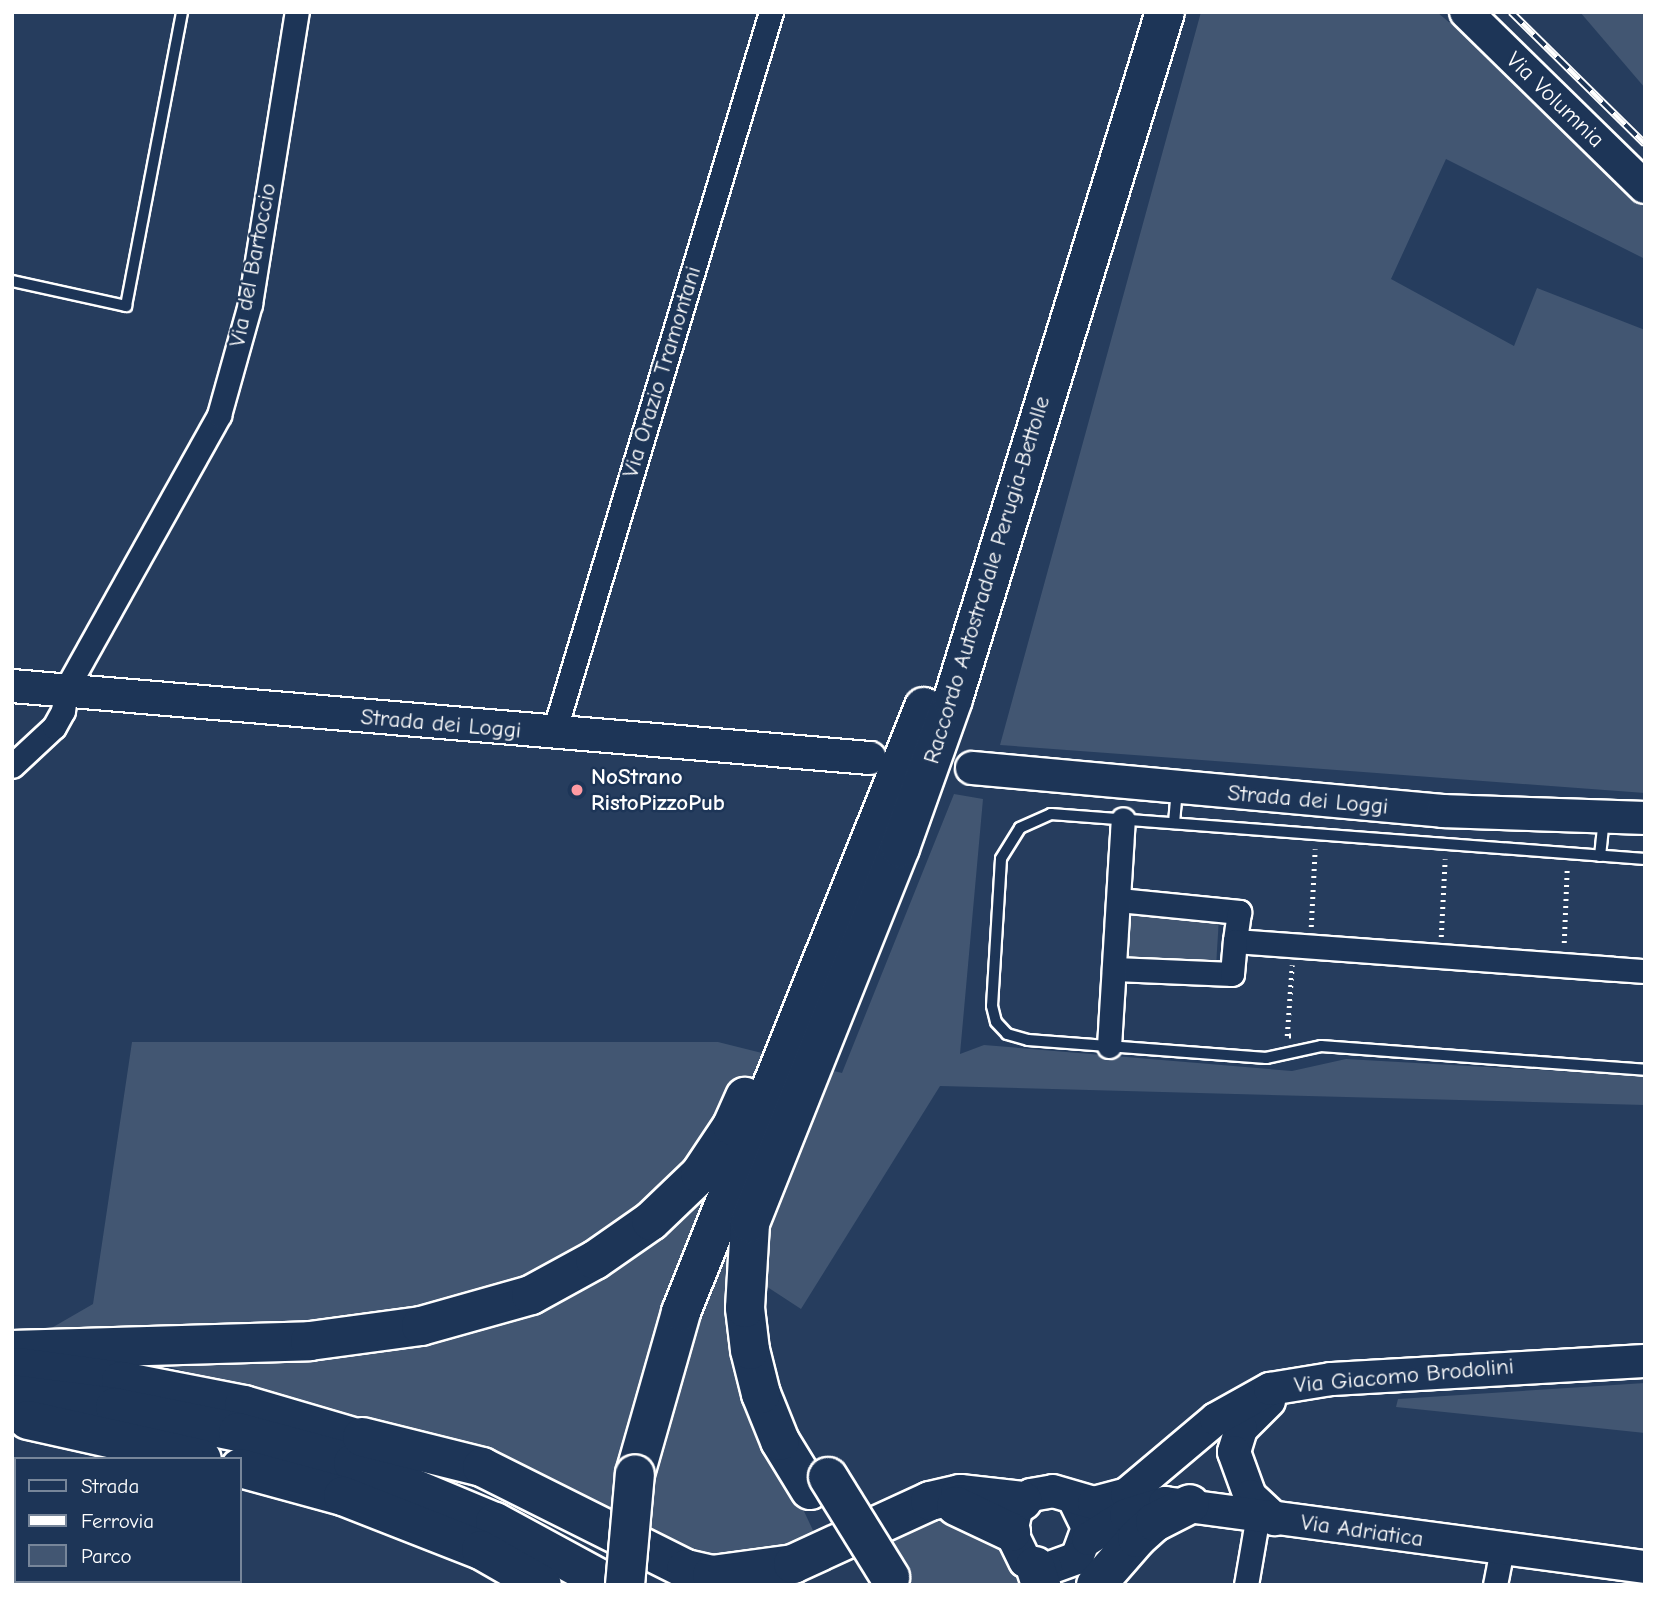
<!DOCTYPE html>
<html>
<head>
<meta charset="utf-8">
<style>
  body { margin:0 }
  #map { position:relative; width:1657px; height:1597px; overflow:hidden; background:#263d5e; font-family:"Comic Neue",sans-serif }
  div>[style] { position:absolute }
  .green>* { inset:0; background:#425672 }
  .path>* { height:4.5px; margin-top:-2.25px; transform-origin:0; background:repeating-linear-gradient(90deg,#fff 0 2px,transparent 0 7px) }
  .roads { filter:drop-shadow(2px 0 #fff) drop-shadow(-2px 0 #fff) drop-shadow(0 2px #fff) drop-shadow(0 -2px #fff) }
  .lane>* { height:10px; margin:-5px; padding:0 5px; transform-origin:5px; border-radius:5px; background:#1d3557 }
  .street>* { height:23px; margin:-11.5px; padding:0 11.5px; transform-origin:11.5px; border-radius:11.5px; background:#1d3557 }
  .secondary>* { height:32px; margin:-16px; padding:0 16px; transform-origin:16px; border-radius:16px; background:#1d3557 }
  .highway>* { height:38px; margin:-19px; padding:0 19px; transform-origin:19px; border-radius:19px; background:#1d3557 }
  .rail>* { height:8px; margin-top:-4px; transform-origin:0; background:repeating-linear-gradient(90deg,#1d3557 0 16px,#fff 0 32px); box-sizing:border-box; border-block:2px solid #fff }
  .bridges { filter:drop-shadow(2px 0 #fff) drop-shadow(-2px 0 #fff) drop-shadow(0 2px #fff) drop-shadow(0 -2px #fff) }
  .highway-bridge>* { height:38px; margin:-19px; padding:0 19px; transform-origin:19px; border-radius:19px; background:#1d3557 }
  .dots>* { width:19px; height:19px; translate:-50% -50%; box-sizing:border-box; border:4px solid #1d3557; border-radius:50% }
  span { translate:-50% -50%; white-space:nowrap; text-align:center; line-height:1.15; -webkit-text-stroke:5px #1d3557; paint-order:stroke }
  .street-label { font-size:23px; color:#fff }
  .poi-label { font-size:23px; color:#fff; font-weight:700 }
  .left { translate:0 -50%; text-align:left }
  .frame { position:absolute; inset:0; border:14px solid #fff; pointer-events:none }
  .legend { position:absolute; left:14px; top:1457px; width:228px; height:126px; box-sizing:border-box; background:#1d3557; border:2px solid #77869a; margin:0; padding:9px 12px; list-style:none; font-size:21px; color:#fff }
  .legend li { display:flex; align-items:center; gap:14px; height:35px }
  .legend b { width:35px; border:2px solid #77869a }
</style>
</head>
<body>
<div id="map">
  <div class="green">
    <div style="clip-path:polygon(1201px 12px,1437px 12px,1539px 99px,1645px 209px,1645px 259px,1446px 159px,1391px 279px,1514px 346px,1537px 288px,1645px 330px,1645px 793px,1000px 745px)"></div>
    <div style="clip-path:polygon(1580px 12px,1645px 12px,1645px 88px)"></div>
    <div style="clip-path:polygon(954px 794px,983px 799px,960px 1054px,984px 1045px,1292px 1071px,1346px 1059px,1645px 1076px,1645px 1105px,940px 1086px,801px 1309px,734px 1265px,740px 1374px,817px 1539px,706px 1564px,485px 1451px,214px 1380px,48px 1330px,93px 1304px,132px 1042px,718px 1042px,842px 1073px)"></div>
    <div style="clip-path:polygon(1132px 909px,1219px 917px,1216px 967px,1128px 959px)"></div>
    <div style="clip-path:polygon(1645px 1383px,1645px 1433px,1396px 1407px,1398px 1399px)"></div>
    <div style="clip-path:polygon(948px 1514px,985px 1522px,1025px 1585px,913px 1585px,884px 1536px)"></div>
  </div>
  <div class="path">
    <div style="left:1311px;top:927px;width:78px;rotate:-87.1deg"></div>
    <div style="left:1441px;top:937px;width:78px;rotate:-87.1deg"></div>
    <div style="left:1564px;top:943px;width:75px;rotate:-87.7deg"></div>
    <div style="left:1291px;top:1036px;width:4px;rotate:180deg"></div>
    <div style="left:1287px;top:1036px;width:71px;rotate:-86deg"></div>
  </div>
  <div class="roads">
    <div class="lane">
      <div style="left:12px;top:281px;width:117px;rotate:12.4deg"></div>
      <div style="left:126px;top:306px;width:299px;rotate:-79.2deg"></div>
      <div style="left:1174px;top:823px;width:33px;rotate:-85deg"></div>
      <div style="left:1600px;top:856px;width:36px;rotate:-84deg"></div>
      <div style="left:1645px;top:859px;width:596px;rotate:-175.67deg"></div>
      <div style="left:1051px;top:814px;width:34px;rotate:156deg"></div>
      <div style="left:1020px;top:828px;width:36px;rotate:122deg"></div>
      <div style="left:1001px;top:859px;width:147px;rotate:93.5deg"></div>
      <div style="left:992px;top:1006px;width:16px;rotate:76deg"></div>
      <div style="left:996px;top:1022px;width:16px;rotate:47deg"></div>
      <div style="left:1007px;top:1034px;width:22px;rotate:16deg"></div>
      <div style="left:1028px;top:1040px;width:239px;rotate:4.3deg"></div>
      <div style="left:1266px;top:1058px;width:56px;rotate:-12.3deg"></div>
      <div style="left:1321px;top:1046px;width:325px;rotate:4.2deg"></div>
    </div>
    <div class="street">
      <div style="left:554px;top:732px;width:752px;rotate:-73.23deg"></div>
      <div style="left:12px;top:766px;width:57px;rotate:-42.9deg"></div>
      <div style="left:54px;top:727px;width:18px;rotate:-61deg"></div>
      <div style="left:63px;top:711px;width:22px;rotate:-82deg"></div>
      <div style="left:66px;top:689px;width:314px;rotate:-60.8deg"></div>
      <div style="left:219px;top:415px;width:115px;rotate:-74.4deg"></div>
      <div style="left:250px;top:304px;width:296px;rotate:-80.9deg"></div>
      <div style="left:1119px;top:900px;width:121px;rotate:5.7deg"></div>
      <div style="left:1239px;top:912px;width:29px;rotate:98deg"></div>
      <div style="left:1235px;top:941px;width:411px;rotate:4.2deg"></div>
      <div style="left:1115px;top:969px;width:117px;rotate:2.4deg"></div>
      <div style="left:1232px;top:974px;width:33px;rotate:-85deg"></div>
      <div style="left:1109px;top:1046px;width:227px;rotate:-86.5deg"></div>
      <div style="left:1246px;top:1585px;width:71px;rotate:-80.3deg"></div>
      <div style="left:1495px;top:1585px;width:36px;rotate:-79deg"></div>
    </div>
    <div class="secondary">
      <div style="left:1466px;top:12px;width:250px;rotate:44.4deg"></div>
      <div style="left:12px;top:686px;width:861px;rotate:4.8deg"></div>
      <div style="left:972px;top:768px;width:473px;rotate:5.2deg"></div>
      <div style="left:1443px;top:811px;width:202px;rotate:2deg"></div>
      <div style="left:1269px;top:1401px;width:40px;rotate:135deg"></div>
      <div style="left:1241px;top:1429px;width:24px;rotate:107deg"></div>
      <div style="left:1234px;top:1452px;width:47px;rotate:70deg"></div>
      <div style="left:1250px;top:1496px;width:34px;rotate:43deg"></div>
      <div style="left:1074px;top:1499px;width:32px;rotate:64deg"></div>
      <div style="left:1088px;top:1528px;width:32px;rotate:110deg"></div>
      <div style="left:1077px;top:1558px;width:33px;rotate:160deg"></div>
      <div style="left:1046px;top:1569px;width:22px;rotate:-159deg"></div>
      <div style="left:1025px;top:1561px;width:32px;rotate:-116deg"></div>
      <div style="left:1011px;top:1532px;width:23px;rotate:-77deg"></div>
      <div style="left:1016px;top:1510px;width:21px;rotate:-45deg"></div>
      <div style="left:1031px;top:1495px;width:22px;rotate:-10deg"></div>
      <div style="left:1053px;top:1491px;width:43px;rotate:16.3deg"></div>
      <div style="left:1094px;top:1503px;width:34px;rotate:-15deg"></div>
      <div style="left:1127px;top:1494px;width:116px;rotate:-40.1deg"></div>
      <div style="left:1216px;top:1419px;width:62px;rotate:-29.1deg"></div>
      <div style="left:1270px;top:1389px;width:62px;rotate:-9.3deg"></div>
      <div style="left:1331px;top:1379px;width:315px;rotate:-3.3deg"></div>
      <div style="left:1088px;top:1539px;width:45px;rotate:-32.3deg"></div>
      <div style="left:1126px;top:1515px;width:41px;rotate:-17.1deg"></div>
      <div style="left:1165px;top:1503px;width:484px;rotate:7.6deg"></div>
    </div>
    <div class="highway">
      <div style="left:12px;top:1350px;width:298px;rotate:-1.7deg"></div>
      <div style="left:310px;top:1341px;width:112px;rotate:-7.7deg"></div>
      <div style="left:421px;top:1326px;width:114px;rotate:-15.7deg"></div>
      <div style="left:531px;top:1295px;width:73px;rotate:-28.7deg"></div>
      <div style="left:595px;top:1260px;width:68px;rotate:-34.9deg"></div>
      <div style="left:651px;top:1221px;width:68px;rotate:-43.8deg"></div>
      <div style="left:700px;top:1174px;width:58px;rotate:-56.3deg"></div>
      <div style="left:732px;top:1126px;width:32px;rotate:-66deg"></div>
      <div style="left:19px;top:1367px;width:103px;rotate:7.8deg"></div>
      <div style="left:121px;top:1381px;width:125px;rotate:11deg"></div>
      <div style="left:244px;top:1405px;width:149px;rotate:16.4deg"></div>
      <div style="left:12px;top:1394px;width:104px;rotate:7.2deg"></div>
      <div style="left:115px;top:1407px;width:126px;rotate:11.5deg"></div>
      <div style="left:238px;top:1432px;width:119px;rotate:15.1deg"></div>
      <div style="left:353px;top:1463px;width:154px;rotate:22.6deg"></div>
      <div style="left:495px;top:1522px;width:132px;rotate:28.5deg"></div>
      <div style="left:28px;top:1420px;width:178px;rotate:12.6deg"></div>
      <div style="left:362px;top:1437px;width:124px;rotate:14deg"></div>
      <div style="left:482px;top:1467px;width:228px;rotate:26.6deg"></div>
      <div style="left:686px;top:1569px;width:27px;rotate:13deg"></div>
      <div style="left:712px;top:1575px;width:82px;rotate:-7.7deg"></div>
      <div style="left:793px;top:1564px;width:151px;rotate:-24.7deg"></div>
      <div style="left:930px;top:1501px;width:31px;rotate:-13deg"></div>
      <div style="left:960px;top:1494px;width:63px;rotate:6.3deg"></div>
      <div style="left:240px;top:1468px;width:107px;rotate:15.2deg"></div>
      <div style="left:343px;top:1496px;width:148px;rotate:21.4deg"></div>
      <div style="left:481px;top:1550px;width:70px;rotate:29.8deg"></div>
      <div style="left:635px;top:1474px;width:168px;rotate:-74.1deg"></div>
      <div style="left:681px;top:1312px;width:652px;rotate:-68.12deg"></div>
      <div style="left:810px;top:1490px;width:57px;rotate:-121.5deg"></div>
      <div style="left:780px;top:1441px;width:51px;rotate:-112deg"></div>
      <div style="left:761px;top:1394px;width:45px;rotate:-104deg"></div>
      <div style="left:750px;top:1350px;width:42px;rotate:-96.8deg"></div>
      <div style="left:745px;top:1308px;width:85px;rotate:-86.6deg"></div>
      <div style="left:750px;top:1223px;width:404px;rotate:-68.2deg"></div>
      <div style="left:900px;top:848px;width:158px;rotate:-70.4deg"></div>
      <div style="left:953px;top:699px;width:719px;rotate:-72.85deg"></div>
      <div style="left:956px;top:1506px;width:61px;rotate:25.3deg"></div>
      <div style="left:1035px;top:1566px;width:20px;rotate:72deg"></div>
      <div style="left:1096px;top:1585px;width:62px;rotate:-48.9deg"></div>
      <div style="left:1137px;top:1538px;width:24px;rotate:-42deg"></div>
      <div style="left:1155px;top:1522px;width:39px;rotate:-27deg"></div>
    </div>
  </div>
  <div class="rail">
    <div style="left:1511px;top:12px;width:188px;rotate:44.6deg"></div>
  </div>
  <div class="bridges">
    <div class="highway-bridge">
      <div style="left:828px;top:1477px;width:118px;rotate:58.2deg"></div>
      <div style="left:625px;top:1585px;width:111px;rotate:-84.9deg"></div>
    </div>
  </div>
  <div class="dots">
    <div style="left:577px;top:790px;background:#ff9aa2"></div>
  </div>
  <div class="street-label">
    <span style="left:1555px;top:100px;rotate:44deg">Via Volumnia</span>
    <span style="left:253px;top:265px;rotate:-79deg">Via del Bartoccio</span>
    <span style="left:662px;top:372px;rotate:-73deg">Via Orazio Tramontani</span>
    <span style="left:987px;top:580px;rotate:-73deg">Raccordo Autostradale Perugia-Bettolle</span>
    <span style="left:441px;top:724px;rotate:5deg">Strada dei Loggi</span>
    <span style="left:1308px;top:800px;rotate:5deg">Strada dei Loggi</span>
    <span style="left:1404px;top:1376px;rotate:-5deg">Via Giacomo Brodolini</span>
    <span style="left:1362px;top:1531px;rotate:8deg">Via Adriatica</span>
  </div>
  <div class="poi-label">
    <span class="left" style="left:591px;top:790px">NoStrano<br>RistoPizzoPub</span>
  </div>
  <div class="frame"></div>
  <ul class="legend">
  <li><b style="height:9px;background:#1d3557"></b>Strada</li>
  <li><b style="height:9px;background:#fff"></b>Ferrovia</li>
  <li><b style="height:19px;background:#425672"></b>Parco</li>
  </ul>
</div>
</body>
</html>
